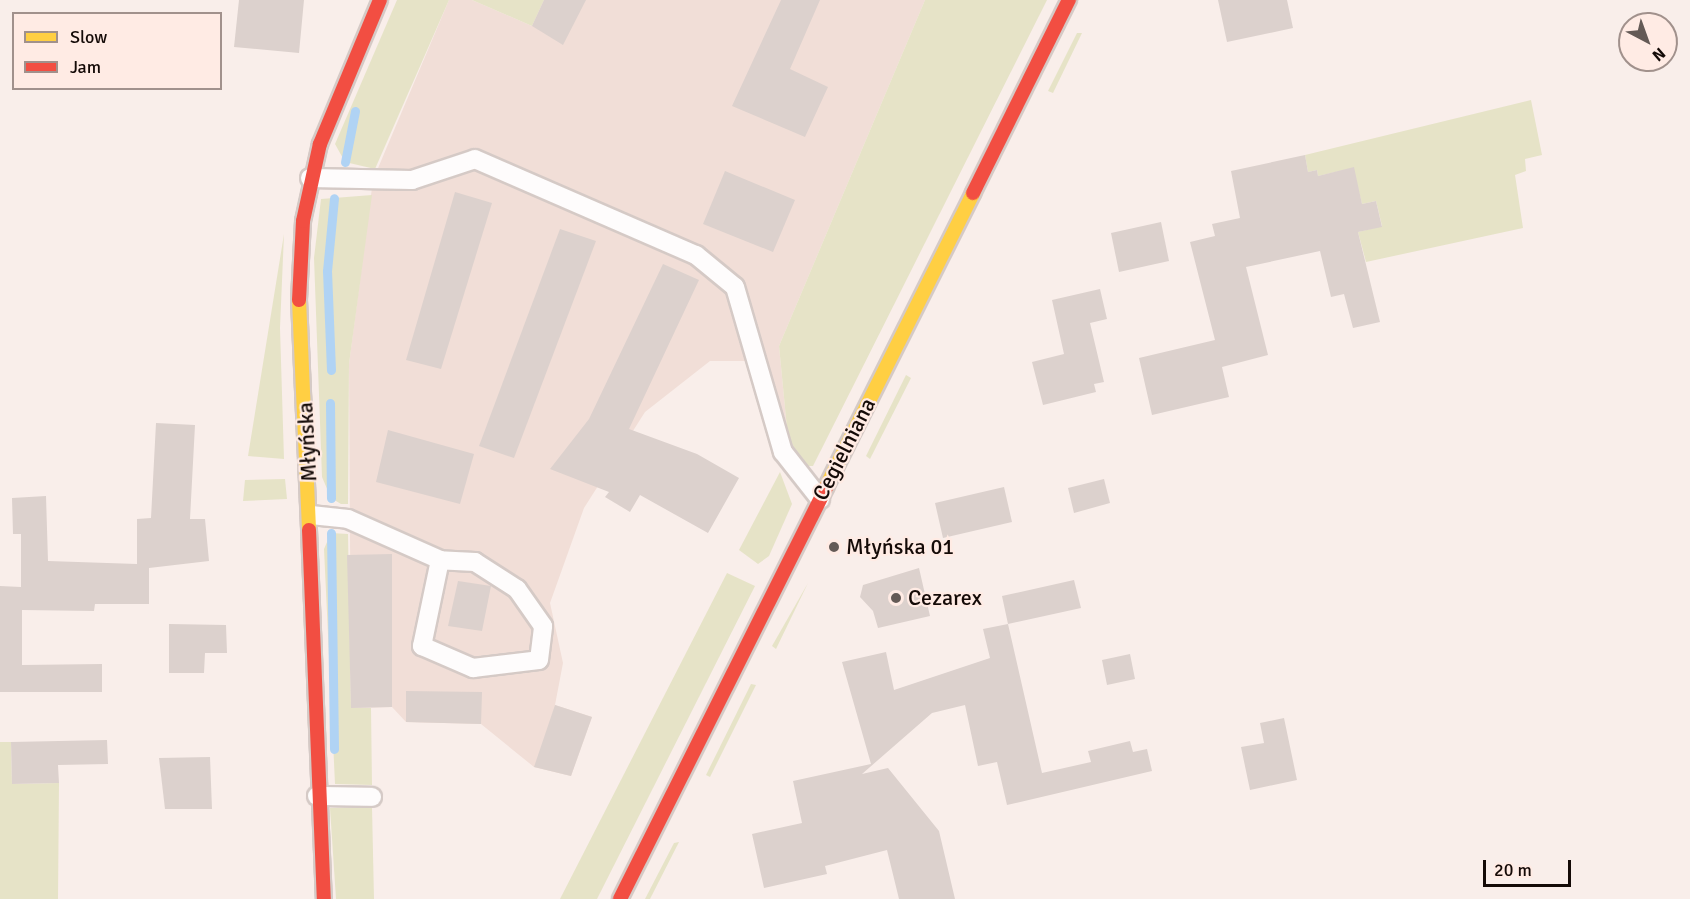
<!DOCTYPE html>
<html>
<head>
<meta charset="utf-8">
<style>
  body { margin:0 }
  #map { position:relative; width:1690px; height:899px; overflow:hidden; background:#f9eeea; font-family:Signika,sans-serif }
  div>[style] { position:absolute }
  .built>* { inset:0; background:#f1ded7 }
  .green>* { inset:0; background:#e6e3c7 }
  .stream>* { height:9px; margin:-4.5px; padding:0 4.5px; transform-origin:4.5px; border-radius:4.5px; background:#b0d3f4 }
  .building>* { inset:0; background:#dcd1cd }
  .roads { filter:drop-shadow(2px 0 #d5cac6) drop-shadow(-2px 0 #d5cac6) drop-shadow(0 2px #d5cac6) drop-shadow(0 -2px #d5cac6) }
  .lane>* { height:18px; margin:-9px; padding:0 9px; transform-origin:9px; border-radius:9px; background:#fefcfc }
  .slow>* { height:14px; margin:-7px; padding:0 7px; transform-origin:7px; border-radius:7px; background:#ffcf43 }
  .jam>* { height:14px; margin:-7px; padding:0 7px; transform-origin:7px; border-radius:7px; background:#f24e42 }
  .dots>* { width:16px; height:16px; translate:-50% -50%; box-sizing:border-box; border:3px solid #ffebe4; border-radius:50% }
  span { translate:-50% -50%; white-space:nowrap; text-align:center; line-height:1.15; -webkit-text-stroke:4.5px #ffebe4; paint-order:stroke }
  .street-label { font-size:22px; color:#140a07 }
  .poi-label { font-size:22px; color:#140a07 }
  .left { translate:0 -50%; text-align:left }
  .legend { position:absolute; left:12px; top:12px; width:210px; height:78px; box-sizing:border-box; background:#ffebe4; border:2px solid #a1918c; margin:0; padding:8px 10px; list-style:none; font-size:18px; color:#140a07 }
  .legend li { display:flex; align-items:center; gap:12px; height:30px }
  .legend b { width:30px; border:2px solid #a1918c }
  .north { position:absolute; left:1618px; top:12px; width:60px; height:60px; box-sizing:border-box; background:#ffebe4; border:2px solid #a1918c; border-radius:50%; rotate:139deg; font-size:16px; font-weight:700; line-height:24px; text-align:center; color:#140a07 }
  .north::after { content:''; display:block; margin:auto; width:21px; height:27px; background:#645a56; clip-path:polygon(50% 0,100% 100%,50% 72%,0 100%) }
  .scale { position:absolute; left:1483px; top:860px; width:88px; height:27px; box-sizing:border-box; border:3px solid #140a07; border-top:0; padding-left:8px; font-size:18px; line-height:21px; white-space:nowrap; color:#140a07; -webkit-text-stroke:4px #ffebe4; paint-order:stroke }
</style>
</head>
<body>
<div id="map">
  <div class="built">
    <div style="clip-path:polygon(449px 0,472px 0,532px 26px,544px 0,925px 0,779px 346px,788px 439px,751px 361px,710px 361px,645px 412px,584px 508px,550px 603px,563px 663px,555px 705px,592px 717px,571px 776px,534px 767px,481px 724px,406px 722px,392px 707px,351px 708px,349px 364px,373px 180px)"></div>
  </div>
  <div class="green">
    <div style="clip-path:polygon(397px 0,449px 0,375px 169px,345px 162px,335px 144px)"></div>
    <div style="clip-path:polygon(472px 0,544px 0,532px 26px)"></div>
    <div style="clip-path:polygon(925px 0,1047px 0,813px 466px,807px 466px,788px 439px,779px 346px)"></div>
    <div style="clip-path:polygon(1077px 33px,1082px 33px,1053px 93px,1048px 91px)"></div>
    <div style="clip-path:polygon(1531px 100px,1542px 155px,1525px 159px,1526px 171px,1515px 175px,1523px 228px,1366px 262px,1358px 232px,1382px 226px,1376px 201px,1362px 204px,1353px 168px,1318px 176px,1317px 170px,1308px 172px,1305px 155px)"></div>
    <div style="clip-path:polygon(372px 195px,349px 364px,348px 504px,341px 504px,331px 498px,322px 477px,314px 258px,321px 199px)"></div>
    <div style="clip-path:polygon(284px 234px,280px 328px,284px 459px,248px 456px)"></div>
    <div style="clip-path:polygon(906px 375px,911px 378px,870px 459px,866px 456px)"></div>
    <div style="clip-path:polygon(780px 472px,792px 504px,769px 556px,758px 564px,739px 550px)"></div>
    <div style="clip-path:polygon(285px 479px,287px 499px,243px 501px,245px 480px)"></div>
    <div style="clip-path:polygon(331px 533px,348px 534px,351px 708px,371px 708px,372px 785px,335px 784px,324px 549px)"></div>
    <div style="clip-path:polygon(727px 573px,755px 586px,597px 899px,560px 899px)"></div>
    <div style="clip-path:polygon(808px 583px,776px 649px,772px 646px)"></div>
    <div style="clip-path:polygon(751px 684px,756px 685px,710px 777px,706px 775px)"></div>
    <div style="clip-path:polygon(0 742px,11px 742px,12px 784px,59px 783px,58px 899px,0 899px)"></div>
    <div style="clip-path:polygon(372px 807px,374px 899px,336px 899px,330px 808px)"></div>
    <div style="clip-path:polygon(679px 842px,650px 899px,645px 899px,674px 843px)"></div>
  </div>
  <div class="stream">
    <div style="left:345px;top:162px;width:52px;rotate:-78.9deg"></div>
    <div style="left:331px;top:370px;width:99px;rotate:-92.3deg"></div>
    <div style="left:327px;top:271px;width:73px;rotate:-84.5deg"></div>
    <div style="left:330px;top:403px;width:95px;rotate:89.4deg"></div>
    <div style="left:331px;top:533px;width:216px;rotate:89.2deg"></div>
  </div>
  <div class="building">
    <div style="clip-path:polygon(239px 0,304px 0,299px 53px,234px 47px)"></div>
    <div style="clip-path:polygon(544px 0,586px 0,563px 45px,532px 26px)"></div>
    <div style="clip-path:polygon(781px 0,820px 0,790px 69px,828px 87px,805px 137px,732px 106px)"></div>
    <div style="clip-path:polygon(1218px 0,1287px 0,1293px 28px,1227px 42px)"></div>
    <div style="clip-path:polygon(1305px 155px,1308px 172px,1317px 170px,1318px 176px,1354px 167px,1362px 204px,1376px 201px,1382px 227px,1358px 232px,1380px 322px,1353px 328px,1344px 294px,1331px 297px,1320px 251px,1246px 267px,1268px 355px,1222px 367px,1229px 397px,1152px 415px,1139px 358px,1215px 340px,1190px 242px,1215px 236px,1212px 224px,1240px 218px,1231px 171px)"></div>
    <div style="clip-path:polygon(725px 171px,795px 200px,773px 252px,703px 224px)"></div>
    <div style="clip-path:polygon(455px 192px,492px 203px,441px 369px,406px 360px)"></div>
    <div style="clip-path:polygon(1161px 222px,1169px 261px,1119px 272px,1111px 233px)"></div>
    <div style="clip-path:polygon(560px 229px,596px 241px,514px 458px,479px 446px)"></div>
    <div style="clip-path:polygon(663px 264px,699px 280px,629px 429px,697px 454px,739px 478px,708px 533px,640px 495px,630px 512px,605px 497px,609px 492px,550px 469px,589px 419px)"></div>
    <div style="clip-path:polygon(1100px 289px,1107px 319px,1090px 323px,1104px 382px,1094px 384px,1096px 392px,1043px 405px,1032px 362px,1064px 354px,1052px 300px)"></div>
    <div style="clip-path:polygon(156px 423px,195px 425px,190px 519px,205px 519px,209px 561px,149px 568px,149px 604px,95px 604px,94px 611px,22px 610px,22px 665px,102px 664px,102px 692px,0 692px,0 586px,21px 587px,21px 534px,13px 534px,12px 498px,46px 496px,48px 561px,137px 564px,137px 519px,151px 518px)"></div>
    <div style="clip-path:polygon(388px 430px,474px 454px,460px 504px,376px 482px)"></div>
    <div style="clip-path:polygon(1104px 479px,1110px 503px,1074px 513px,1068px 488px)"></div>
    <div style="clip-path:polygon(1004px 487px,1012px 522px,943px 538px,935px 503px)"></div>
    <div style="clip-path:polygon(392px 554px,392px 707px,351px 708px,347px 555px)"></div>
    <div style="clip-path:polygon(919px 568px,930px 616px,878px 628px,873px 611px,860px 597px,863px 585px)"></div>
    <div style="clip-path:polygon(1074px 580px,1081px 608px,1008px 624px,1002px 596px)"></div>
    <div style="clip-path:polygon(458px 581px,491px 586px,482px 631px,448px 626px)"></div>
    <div style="clip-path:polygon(169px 624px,226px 625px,227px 653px,205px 653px,204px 673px,169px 673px)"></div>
    <div style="clip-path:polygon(1008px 624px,1042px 773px,1091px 762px,1088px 751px,1130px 741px,1133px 752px,1147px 749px,1152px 771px,1007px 805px,997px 762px,978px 766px,965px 705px,932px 713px,862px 774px,888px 768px,939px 831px,955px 899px,899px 899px,887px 850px,825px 866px,827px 874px,764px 888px,752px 834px,802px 823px,793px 781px,871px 764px,842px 662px,886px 652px,894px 690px,990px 658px,983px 629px)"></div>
    <div style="clip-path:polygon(1130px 654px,1135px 679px,1107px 685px,1102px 660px)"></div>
    <div style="clip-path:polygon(406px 691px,482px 692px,481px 724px,406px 722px)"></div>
    <div style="clip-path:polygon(555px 705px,592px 717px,571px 776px,534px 767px)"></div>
    <div style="clip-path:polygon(1284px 718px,1297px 780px,1250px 790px,1241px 747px,1264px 743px,1260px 723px)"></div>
    <div style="clip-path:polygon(107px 740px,108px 764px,58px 765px,59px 783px,12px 784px,11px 742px)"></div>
    <div style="clip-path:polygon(210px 757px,212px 809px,165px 809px,159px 758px)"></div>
  </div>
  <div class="roads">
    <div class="lane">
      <div style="left:310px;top:178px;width:102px;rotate:1.1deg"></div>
      <div style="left:412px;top:180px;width:66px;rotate:-18.4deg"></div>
      <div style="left:475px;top:159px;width:241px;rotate:23.5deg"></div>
      <div style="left:696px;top:255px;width:50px;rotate:39.4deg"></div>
      <div style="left:735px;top:287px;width:172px;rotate:73.8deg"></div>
      <div style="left:783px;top:452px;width:60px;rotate:51.8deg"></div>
      <div style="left:311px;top:515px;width:37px;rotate:6deg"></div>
      <div style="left:348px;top:519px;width:101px;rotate:24deg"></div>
      <div style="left:440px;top:560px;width:88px;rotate:101.8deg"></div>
      <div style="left:422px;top:646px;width:56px;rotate:23.3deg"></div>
      <div style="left:473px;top:668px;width:66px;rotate:-6.9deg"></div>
      <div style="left:539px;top:660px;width:34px;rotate:-83deg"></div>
      <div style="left:543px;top:626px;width:45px;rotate:-125.1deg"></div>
      <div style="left:517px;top:589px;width:50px;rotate:-147.3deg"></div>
      <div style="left:475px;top:562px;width:35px;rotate:-177deg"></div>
      <div style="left:317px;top:796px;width:55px;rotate:1deg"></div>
    </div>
    <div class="slow">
      <div style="left:299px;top:300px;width:230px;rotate:87.5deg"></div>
      <div style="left:826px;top:487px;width:329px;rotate:-63.4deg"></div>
    </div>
    <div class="jam">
      <div style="left:973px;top:193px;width:216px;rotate:-63.6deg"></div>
      <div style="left:299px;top:300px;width:79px;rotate:-87.1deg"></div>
      <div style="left:303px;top:221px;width:79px;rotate:-77.6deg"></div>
      <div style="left:320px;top:144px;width:156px;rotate:-67.4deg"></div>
      <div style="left:309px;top:530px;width:369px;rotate:87.7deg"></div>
      <div style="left:620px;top:899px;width:461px;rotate:-63.4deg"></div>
    </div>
  </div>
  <div class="dots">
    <div style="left:834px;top:547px;background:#645a56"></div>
    <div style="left:896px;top:598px;background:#645a56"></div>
  </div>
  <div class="street-label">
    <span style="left:307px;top:442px;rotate:-93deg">Młyńska</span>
    <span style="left:844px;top:449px;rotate:-63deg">Cegielniana</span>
  </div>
  <div class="poi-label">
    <span class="left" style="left:846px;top:547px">Młyńska 01</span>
    <span class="left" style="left:908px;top:598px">Cezarex</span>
  </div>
  <ul class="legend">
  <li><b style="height:8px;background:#ffcf43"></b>Slow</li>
  <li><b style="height:8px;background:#f24e42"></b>Jam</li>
  </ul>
  <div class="north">N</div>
  <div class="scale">20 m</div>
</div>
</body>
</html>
